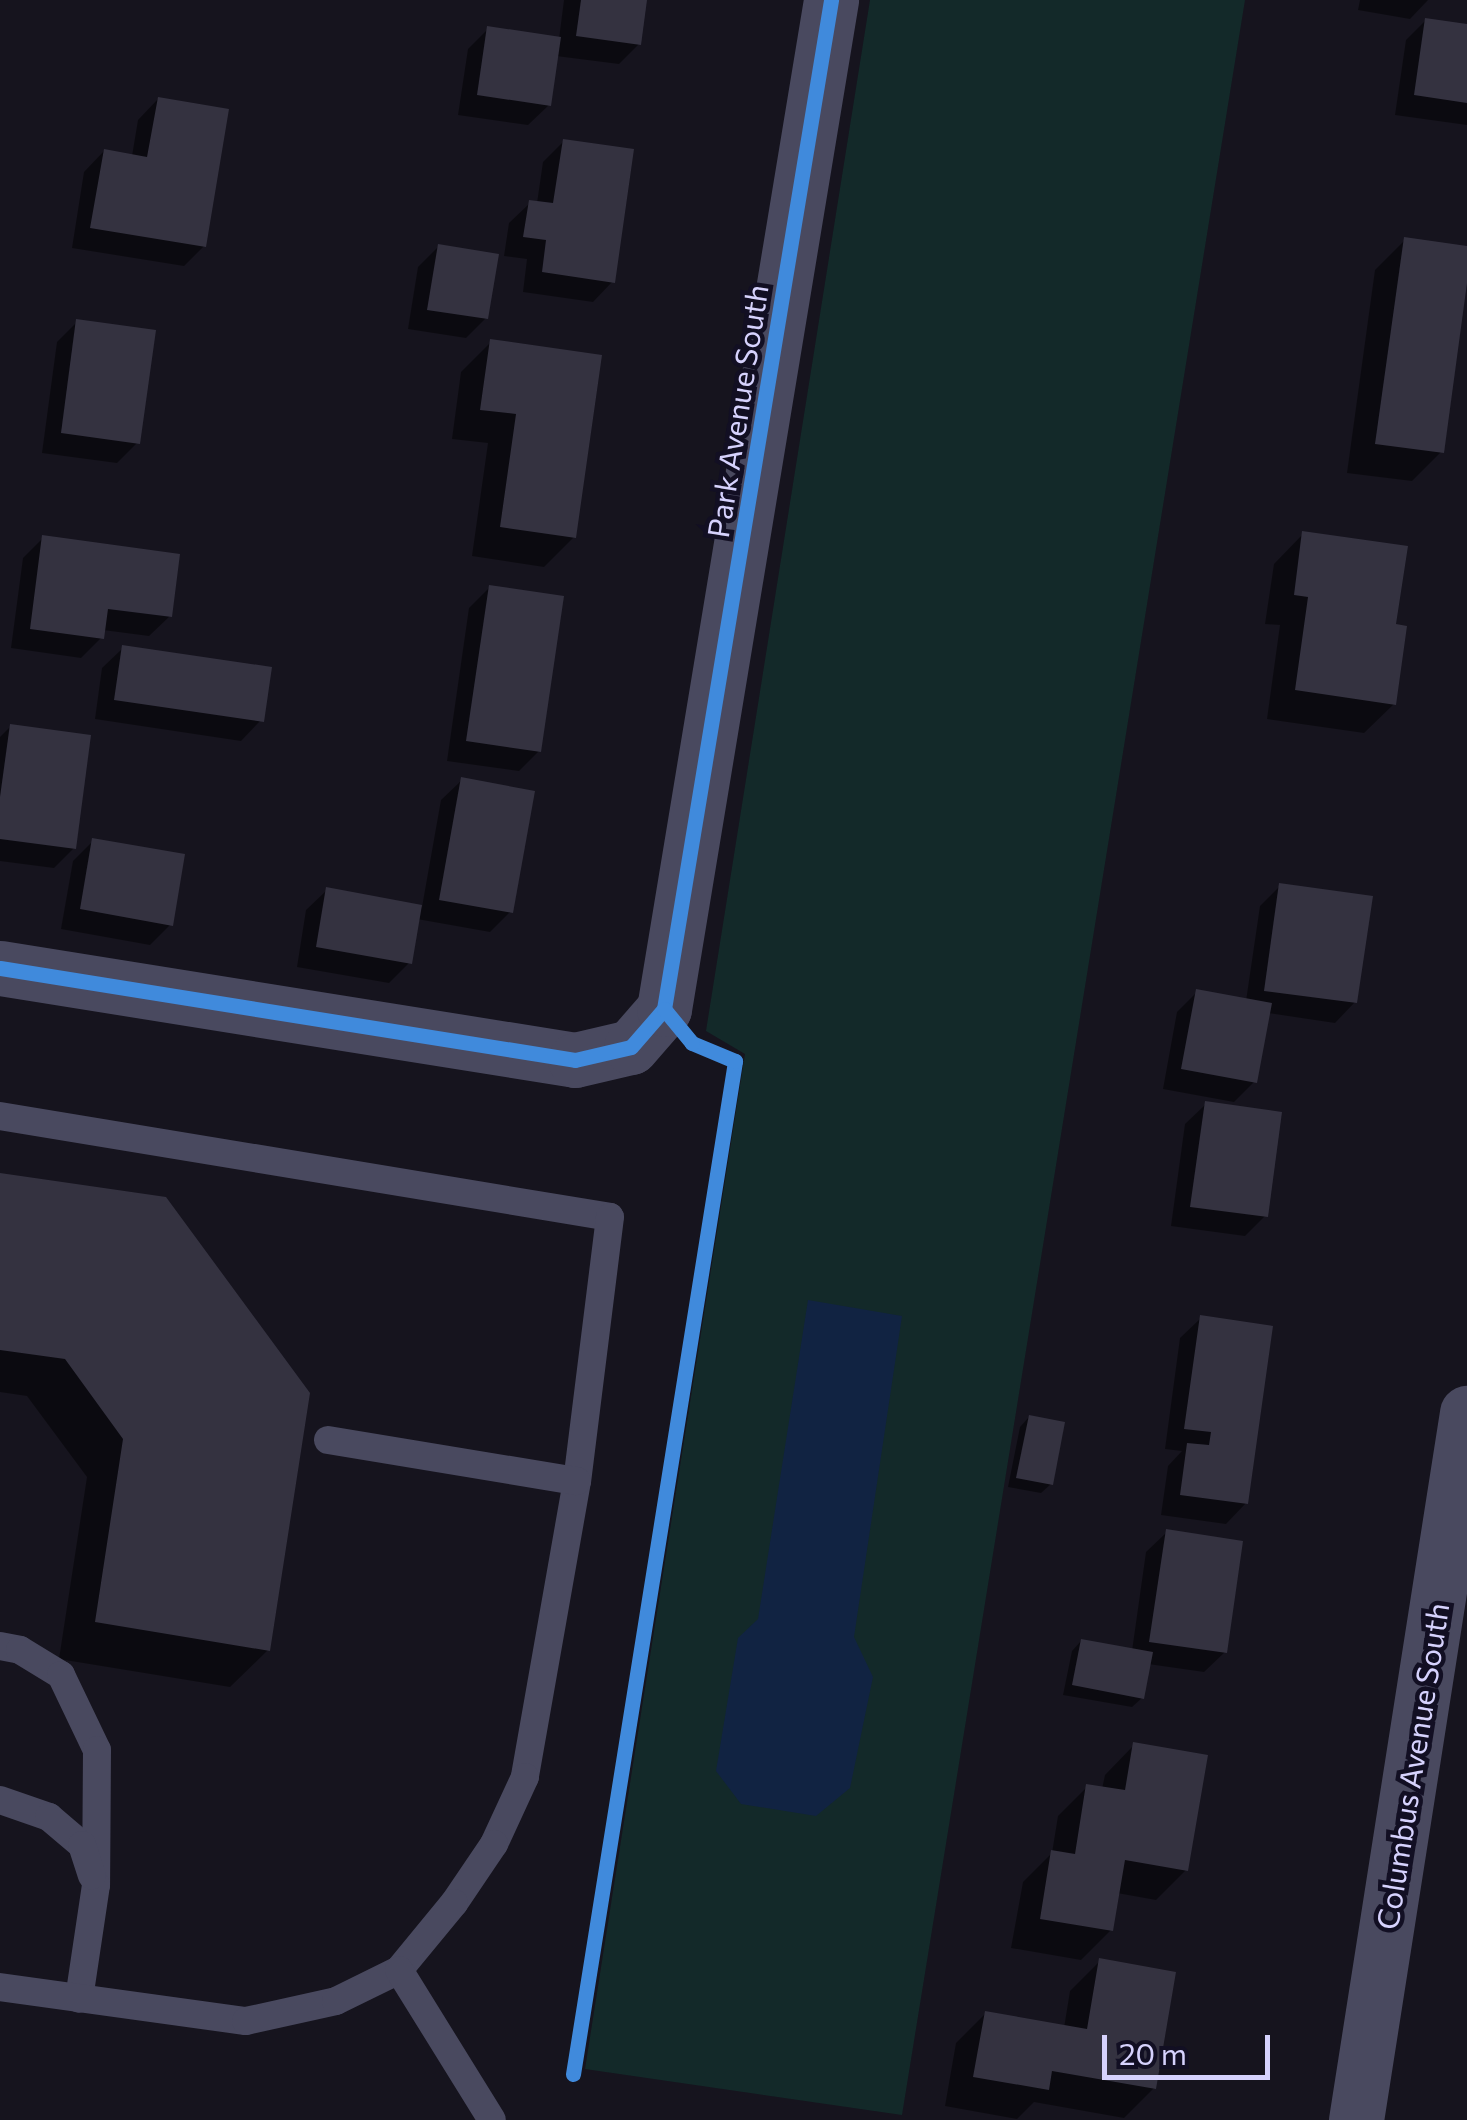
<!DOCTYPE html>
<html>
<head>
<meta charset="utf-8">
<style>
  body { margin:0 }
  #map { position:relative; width:1467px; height:2120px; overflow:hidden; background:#16141e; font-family:Commissioner,sans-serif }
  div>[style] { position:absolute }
  .green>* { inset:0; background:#132929 }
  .water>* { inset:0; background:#112342 }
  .shadow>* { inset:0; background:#0007 }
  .building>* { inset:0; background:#343240 }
  .service>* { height:28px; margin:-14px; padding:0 14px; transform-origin:14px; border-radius:14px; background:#49495f }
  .minor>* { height:55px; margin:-27.5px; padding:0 27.5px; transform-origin:27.5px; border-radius:27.5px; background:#49495f }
  .cycleway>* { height:15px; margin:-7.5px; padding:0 7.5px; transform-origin:7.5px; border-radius:7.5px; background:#408adc }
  span { translate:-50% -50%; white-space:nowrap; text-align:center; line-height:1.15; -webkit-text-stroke:9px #120f23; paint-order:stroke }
  .street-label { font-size:30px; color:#d6d2fd }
  .scale { position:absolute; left:1102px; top:2035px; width:168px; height:45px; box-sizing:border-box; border:5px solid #d6d2fd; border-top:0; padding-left:12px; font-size:30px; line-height:35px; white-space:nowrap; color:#d6d2fd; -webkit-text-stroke:8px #120f23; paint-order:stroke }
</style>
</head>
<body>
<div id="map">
  <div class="green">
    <div style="clip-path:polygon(870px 0,1245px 0,902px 2115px,585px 2069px,745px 1054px,706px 1031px)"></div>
  </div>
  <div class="water">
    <div style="clip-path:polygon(808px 1300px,902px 1316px,854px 1637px,873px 1677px,850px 1788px,816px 1816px,741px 1804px,716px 1771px,738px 1638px,758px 1619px)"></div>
  </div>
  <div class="shadow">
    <div style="clip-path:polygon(564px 0,645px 0,639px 44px,619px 64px,556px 56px,549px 105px,528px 125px,458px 115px,468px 49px,488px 29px,559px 39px)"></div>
    <div style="clip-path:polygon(1360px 0,1428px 0,1410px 19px,1358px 10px)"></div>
    <div style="clip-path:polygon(1426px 20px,1467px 27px,1467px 125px,1395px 115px,1406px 40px)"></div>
    <div style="clip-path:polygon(158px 99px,204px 246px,184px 266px,72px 248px,84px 172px,104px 151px,132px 156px,138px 120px)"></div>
    <div style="clip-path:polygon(563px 142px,613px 281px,593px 302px,523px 292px,527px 259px,504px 256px,509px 223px,530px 203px,537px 203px,543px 162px)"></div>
    <div style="clip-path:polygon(1405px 240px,1467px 249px,1442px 451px,1412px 481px,1347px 473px,1375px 270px)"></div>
    <div style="clip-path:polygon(438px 247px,486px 318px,466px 338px,408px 329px,418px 267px)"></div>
    <div style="clip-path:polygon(77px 322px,137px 443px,117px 463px,42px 453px,57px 342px)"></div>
    <div style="clip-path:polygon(491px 342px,574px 537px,544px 567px,472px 556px,488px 443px,452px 439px,461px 372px)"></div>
    <div style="clip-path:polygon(1303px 534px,1393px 626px,1394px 704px,1364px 733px,1267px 719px,1280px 625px,1265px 624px,1274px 564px)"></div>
    <div style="clip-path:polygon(43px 538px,170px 616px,149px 636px,103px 630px,102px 637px,81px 658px,11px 648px,23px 558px)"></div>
    <div style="clip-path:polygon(489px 588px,539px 751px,519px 771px,447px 761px,469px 608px)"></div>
    <div style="clip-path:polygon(123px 648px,261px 720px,241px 741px,95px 719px,102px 668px)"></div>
    <div style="clip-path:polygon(11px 726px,74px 848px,54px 868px,0 861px,0 737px)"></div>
    <div style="clip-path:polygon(462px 780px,510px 912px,490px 932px,417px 919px,409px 963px,389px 983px,297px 967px,306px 910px,327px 890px,422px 907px,441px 800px)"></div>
    <div style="clip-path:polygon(93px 841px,171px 924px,150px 945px,61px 929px,73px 861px)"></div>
    <div style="clip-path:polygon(1280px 886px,1355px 1002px,1335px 1023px,1268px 1013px,1254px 1082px,1234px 1102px,1163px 1089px,1177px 1012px,1197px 992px,1246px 1001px,1260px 906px)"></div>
    <div style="clip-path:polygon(1206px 1104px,1265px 1216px,1245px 1236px,1171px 1226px,1185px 1124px)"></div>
    <div style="clip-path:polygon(0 1175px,268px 1650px,230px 1687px,59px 1659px,87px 1477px,27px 1396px,0 1392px)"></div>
    <div style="clip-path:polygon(1201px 1318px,1246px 1503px,1226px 1524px,1161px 1515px,1168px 1466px,1182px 1451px,1165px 1449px,1180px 1338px)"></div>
    <div style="clip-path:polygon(1029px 1417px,1051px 1484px,1041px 1493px,1008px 1487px,1020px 1427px)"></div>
    <div style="clip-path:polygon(1167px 1532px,1225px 1652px,1204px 1672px,1148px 1664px,1142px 1698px,1132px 1707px,1063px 1695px,1072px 1651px,1081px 1641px,1132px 1651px,1146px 1552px)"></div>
    <div style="clip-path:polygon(1134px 1745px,1186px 1870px,1156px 1900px,1117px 1893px,1111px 1930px,1081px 1960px,1011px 1948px,1023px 1882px,1052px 1853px,1058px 1816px,1087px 1787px,1102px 1789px,1105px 1775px)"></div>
    <div style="clip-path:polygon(1100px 1961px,1154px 2088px,1124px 2118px,1034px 2102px,1017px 2119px,945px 2106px,956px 2043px,985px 2014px,1064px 2028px,1070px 1991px)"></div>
  </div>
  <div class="building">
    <div style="clip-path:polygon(581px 0,647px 0,641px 45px,576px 36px)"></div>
    <div style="clip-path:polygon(1425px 18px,1467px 24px,1467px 103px,1414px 95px)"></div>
    <div style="clip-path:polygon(487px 26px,561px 37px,551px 106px,477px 95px)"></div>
    <div style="clip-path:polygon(158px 97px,229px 109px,206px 247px,90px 228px,104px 149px,147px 157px)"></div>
    <div style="clip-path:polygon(563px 139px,634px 149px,615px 283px,542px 272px,546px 240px,523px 237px,529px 200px,553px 203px)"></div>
    <div style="clip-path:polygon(1404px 237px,1467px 246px,1467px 283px,1444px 453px,1375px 444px)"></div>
    <div style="clip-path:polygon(438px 244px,499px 254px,488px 319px,427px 310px)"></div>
    <div style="clip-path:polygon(76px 319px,156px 330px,140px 444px,61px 433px)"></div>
    <div style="clip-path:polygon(490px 339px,602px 355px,576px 538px,500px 527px,516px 414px,480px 410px)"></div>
    <div style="clip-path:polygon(1302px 531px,1408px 546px,1396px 624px,1407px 626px,1396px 705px,1295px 690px,1308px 597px,1294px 595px)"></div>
    <div style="clip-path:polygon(42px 535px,180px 554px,172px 617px,108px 609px,104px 639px,30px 629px)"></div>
    <div style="clip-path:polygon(489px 585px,564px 596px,541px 752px,466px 741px)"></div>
    <div style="clip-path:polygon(122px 645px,272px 667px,264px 722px,114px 700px)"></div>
    <div style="clip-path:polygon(10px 724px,91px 735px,76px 849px,0 839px,0 797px)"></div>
    <div style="clip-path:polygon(461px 777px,535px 791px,513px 913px,439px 900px)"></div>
    <div style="clip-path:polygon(92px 838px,185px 854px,173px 926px,80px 909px)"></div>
    <div style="clip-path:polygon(1279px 883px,1373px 896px,1357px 1003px,1264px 991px)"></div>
    <div style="clip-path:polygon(326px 887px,422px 905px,412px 964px,316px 947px)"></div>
    <div style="clip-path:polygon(1196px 989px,1272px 1003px,1257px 1083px,1181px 1069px)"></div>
    <div style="clip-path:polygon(1205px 1101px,1282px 1112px,1268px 1217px,1190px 1207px)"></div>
    <div style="clip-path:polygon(0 1173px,166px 1197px,310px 1393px,270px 1651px,95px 1622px,123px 1439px,65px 1359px,0 1350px)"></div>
    <div style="clip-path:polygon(1200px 1315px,1273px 1326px,1248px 1504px,1180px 1495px,1187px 1443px,1209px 1445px,1211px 1432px,1184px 1429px)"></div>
    <div style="clip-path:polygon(1029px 1415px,1065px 1422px,1053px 1485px,1016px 1478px)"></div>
    <div style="clip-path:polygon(1166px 1529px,1243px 1541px,1227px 1653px,1149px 1642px)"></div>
    <div style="clip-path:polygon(1081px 1639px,1153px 1652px,1144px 1699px,1072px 1685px)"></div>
    <div style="clip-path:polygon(1133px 1742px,1208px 1755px,1188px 1871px,1125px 1860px,1113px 1931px,1040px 1919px,1051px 1850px,1075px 1854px,1086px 1784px,1125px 1790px)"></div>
    <div style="clip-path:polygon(1099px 1958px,1176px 1972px,1156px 2089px,1052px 2071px,1049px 2090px,973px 2077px,985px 2011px,1087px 2029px)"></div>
  </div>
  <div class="service">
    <div style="left:0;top:1116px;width:618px;rotate:9.4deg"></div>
    <div style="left:610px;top:1217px;width:266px;rotate:97.1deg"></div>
    <div style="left:577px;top:1481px;width:301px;rotate:100deg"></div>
    <div style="left:525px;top:1777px;width:74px;rotate:114.8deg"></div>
    <div style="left:494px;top:1844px;width:71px;rotate:124.1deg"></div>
    <div style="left:454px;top:1903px;width:87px;rotate:129.4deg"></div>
    <div style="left:328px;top:1440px;width:252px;rotate:9.4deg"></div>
    <div style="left:0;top:1646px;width:20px;rotate:11deg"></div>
    <div style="left:20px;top:1650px;width:48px;rotate:31.4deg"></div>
    <div style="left:61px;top:1675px;width:83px;rotate:64.4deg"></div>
    <div style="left:97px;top:1750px;width:135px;rotate:90.4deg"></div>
    <div style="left:96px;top:1885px;width:115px;rotate:98.5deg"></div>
    <div style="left:0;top:1800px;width:52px;rotate:19.1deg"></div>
    <div style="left:49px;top:1817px;width:43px;rotate:40.3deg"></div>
    <div style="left:82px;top:1845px;width:32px;rotate:72deg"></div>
    <div style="left:0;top:1987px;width:248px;rotate:7.9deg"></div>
    <div style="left:246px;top:2021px;width:92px;rotate:-12.5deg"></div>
    <div style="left:336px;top:2001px;width:70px;rotate:-26.2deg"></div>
    <div style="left:399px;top:1970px;width:176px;rotate:58.2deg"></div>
  </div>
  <div class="minor">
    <div style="left:0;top:968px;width:582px;rotate:9.09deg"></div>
    <div style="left:575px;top:1060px;width:57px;rotate:-13.1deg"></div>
    <div style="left:631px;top:1047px;width:50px;rotate:-49deg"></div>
    <div style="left:664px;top:1009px;width:1023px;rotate:-80.6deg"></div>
    <div style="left:1356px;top:2120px;width:716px;rotate:-81.08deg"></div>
  </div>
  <div class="cycleway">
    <div style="left:0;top:968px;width:582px;rotate:9.09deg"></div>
    <div style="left:575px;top:1060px;width:57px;rotate:-13.1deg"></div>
    <div style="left:631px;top:1047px;width:50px;rotate:-49deg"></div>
    <div style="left:664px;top:1009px;width:1023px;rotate:-80.6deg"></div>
    <div style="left:573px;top:2074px;width:1026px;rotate:-80.91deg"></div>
    <div style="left:735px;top:1061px;width:47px;rotate:-157.3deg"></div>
    <div style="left:692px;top:1043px;width:44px;rotate:-129.5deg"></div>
  </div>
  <div class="street-label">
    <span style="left:737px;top:411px;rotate:-81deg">Park Avenue South</span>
    <span style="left:1412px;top:1766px;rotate:-81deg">Columbus Avenue South</span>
  </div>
  <div class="scale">20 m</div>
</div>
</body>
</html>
